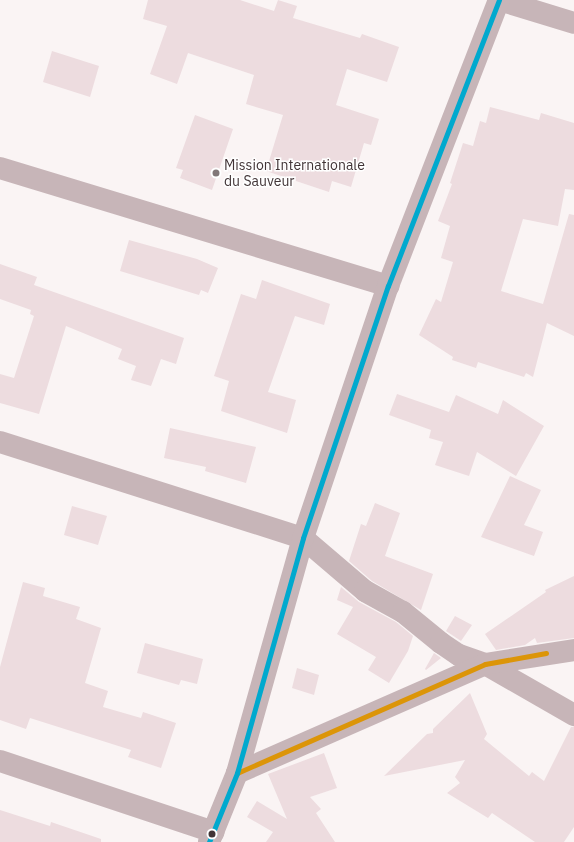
<!DOCTYPE html>
<html>
<head>
<meta charset="utf-8">
<style>
  body { margin:0 }
  #map { position:relative; width:574px; height:842px; overflow:hidden; background:#faf4f4; font-family:"IBM Plex Sans",sans-serif }
  div>[style] { position:absolute }
  .building>* { inset:0; background:#eddcdf }
  .minor>* { height:22px; margin:-11px; padding:0 11px; transform-origin:11px; border-radius:11px; background:#c7b5b8 }
  .bus-1>* { height:5px; margin:-2.5px; padding:0 2.5px; transform-origin:2.5px; border-radius:2.5px; background:#dc9508 }
  .bus-2>* { height:5px; margin:-2.5px; padding:0 2.5px; transform-origin:2.5px; border-radius:2.5px; background:#00a9ce }
  .dots>* { width:11px; height:11px; translate:-50% -50%; box-sizing:border-box; border:2px solid #fff; border-radius:50% }
  span { translate:-50% -50%; white-space:nowrap; text-align:center; line-height:1.15; -webkit-text-stroke:3px #fff; paint-order:stroke }
  .poi-label { font-size:14px; color:#413436 }
  .left { translate:0 -50%; text-align:left }
</style>
</head>
<body>
<div id="map">
  <div class="building">
    <div style="clip-path:polygon(148px 0,240px 0,274px 11px,278px 0,297px 6px,293px 18px,360px 38px,362px 34px,399px 47px,387px 82px,347px 69px,336px 105px,379px 119px,371px 145px,364px 143px,351px 187px,332px 181px,329px 192px,266px 171px,283px 115px,246px 104px,254px 75px,188px 53px,177px 84px,150px 74px,167px 26px,143px 19px)"></div>
    <div style="clip-path:polygon(52px 51px,99px 66px,90px 97px,43px 82px)"></div>
    <div style="clip-path:polygon(490px 107px,539px 120px,541px 113px,574px 123px,574px 190px,565px 189px,558px 226px,523px 219px,501px 291px,543px 304px,569px 214px,574px 215px,574px 336px,547px 323px,533px 377px,526px 373px,524px 377px,478px 362px,476px 368px,452px 360px,453px 357px,419px 335px,436px 299px,441px 302px,453px 262px,441px 258px,450px 226px,438px 221px,452px 184px,450px 183px,463px 143px,473px 146px,480px 121px,486px 123px)"></div>
    <div style="clip-path:polygon(195px 115px,233px 129px,212px 190px,180px 178px,183px 170px,176px 168px)"></div>
    <div style="clip-path:polygon(129px 240px,197px 259px,218px 268px,208px 293px,201px 290px,199px 295px,120px 271px)"></div>
    <div style="clip-path:polygon(0 264px,37px 277px,34px 285px,184px 338px,176px 364px,161px 359px,151px 386px,131px 380px,136px 366px,118px 359px,122px 349px,66px 326px,39px 414px,0 403px,0 374px,14px 378px,34px 316px,30px 314px,31px 310px,0 299px)"></div>
    <div style="clip-path:polygon(262px 280px,330px 304px,324px 325px,295px 316px,268px 392px,296px 400px,287px 433px,221px 411px,229px 381px,214px 376px,241px 294px,256px 299px)"></div>
    <div style="clip-path:polygon(397px 394px,449px 412px,456px 395px,498px 414px,503px 400px,544px 426px,516px 476px,477px 452px,469px 476px,435px 465px,443px 442px,429px 438px,431px 430px,389px 415px)"></div>
    <div style="clip-path:polygon(170px 428px,256px 447px,246px 483px,205px 471px,206px 467px,164px 458px)"></div>
    <div style="clip-path:polygon(510px 476px,541px 490px,524px 525px,543px 532px,534px 556px,481px 537px)"></div>
    <div style="clip-path:polygon(375px 503px,400px 513px,385px 556px,433px 574px,421px 610px,372px 581px,349px 561px,361px 524px,366px 526px)"></div>
    <div style="clip-path:polygon(72px 506px,107px 516px,98px 545px,64px 535px)"></div>
    <div style="clip-path:polygon(574px 576px,574px 638px,537px 643px,535px 638px,525px 645px,496px 650px,485px 634px,546px 592px,545px 590px)"></div>
    <div style="clip-path:polygon(23px 582px,45px 588px,43px 596px,80px 607px,76px 619px,101px 628px,85px 683px,108px 691px,103px 707px,141px 718px,143px 712px,176px 723px,161px 768px,128px 757px,131px 750px,30px 718px,26px 729px,0 720px,0 667px)"></div>
    <div style="clip-path:polygon(341px 587px,359px 602px,396px 622px,413px 636px,408px 651px,389px 683px,368px 670px,376px 657px,337px 634px,353px 607px,337px 600px)"></div>
    <div style="clip-path:polygon(455px 616px,472px 625px,461px 641px,446px 631px)"></div>
    <div style="clip-path:polygon(145px 643px,203px 659px,197px 684px,181px 680px,179px 685px,137px 673px)"></div>
    <div style="clip-path:polygon(434px 653px,441px 658px,426px 670px,425px 669px)"></div>
    <div style="clip-path:polygon(297px 668px,319px 675px,314px 695px,292px 688px)"></div>
    <div style="clip-path:polygon(470px 693px,487px 734px,484px 739px,529px 776px,532px 772px,544px 781px,571px 727px,574px 727px,574px 827px,564px 842px,535px 842px,492px 813px,488px 818px,447px 793px,460px 783px,455px 777px,465px 760px,384px 776px,427px 734px,433px 733px,433px 729px)"></div>
    <div style="clip-path:polygon(324px 753px,337px 788px,310px 797px,321px 809px,316px 813px,335px 842px,266px 842px,273px 832px,247px 817px,257px 801px,287px 819px,268px 774px)"></div>
    <div style="clip-path:polygon(0 810px,50px 826px,51px 822px,101px 839px,101px 842px,0 842px)"></div>
  </div>
  <div class="minor">
    <div style="left:499px;top:0;width:78px;rotate:17deg"></div>
    <div style="left:0;top:168px;width:406px;rotate:16.9deg"></div>
    <div style="left:0;top:442px;width:318px;rotate:17.6deg"></div>
    <div style="left:303px;top:538px;width:82px;rotate:40.5deg"></div>
    <div style="left:365px;top:591px;width:43px;rotate:28.9deg"></div>
    <div style="left:403px;top:612px;width:49px;rotate:39.2deg"></div>
    <div style="left:441px;top:643px;width:22px;rotate:34deg"></div>
    <div style="left:459px;top:655px;width:28px;rotate:19deg"></div>
    <div style="left:485px;top:664px;width:103px;rotate:29.8deg"></div>
    <div style="left:0;top:761px;width:225px;rotate:18.4deg"></div>
    <div style="left:237px;top:773px;width:271px;rotate:-23.7deg"></div>
    <div style="left:485px;top:664px;width:90px;rotate:-8.9deg"></div>
    <div style="left:209px;top:842px;width:74px;rotate:-67.9deg"></div>
    <div style="left:237px;top:773px;width:244px;rotate:-74.3deg"></div>
    <div style="left:303px;top:538px;width:266px;rotate:-71.4deg"></div>
    <div style="left:388px;top:286px;width:307px;rotate:-68.8deg"></div>
  </div>
  <div class="bus-1">
    <div style="left:237px;top:773px;width:271px;rotate:-23.7deg"></div>
    <div style="left:485px;top:664px;width:62px;rotate:-10.2deg"></div>
  </div>
  <div class="bus-2">
    <div style="left:209px;top:842px;width:74px;rotate:-67.9deg"></div>
    <div style="left:237px;top:773px;width:244px;rotate:-74.3deg"></div>
    <div style="left:303px;top:538px;width:266px;rotate:-71.4deg"></div>
    <div style="left:388px;top:286px;width:307px;rotate:-68.8deg"></div>
  </div>
  <div class="dots">
    <div style="left:216px;top:173px;background:#827778"></div>
    <div style="left:212px;top:834px;background:#413436"></div>
  </div>
  <div class="poi-label">
    <span class="left" style="left:224px;top:173px">Mission Internationale<br>du Sauveur</span>
  </div>
</div>
</body>
</html>
